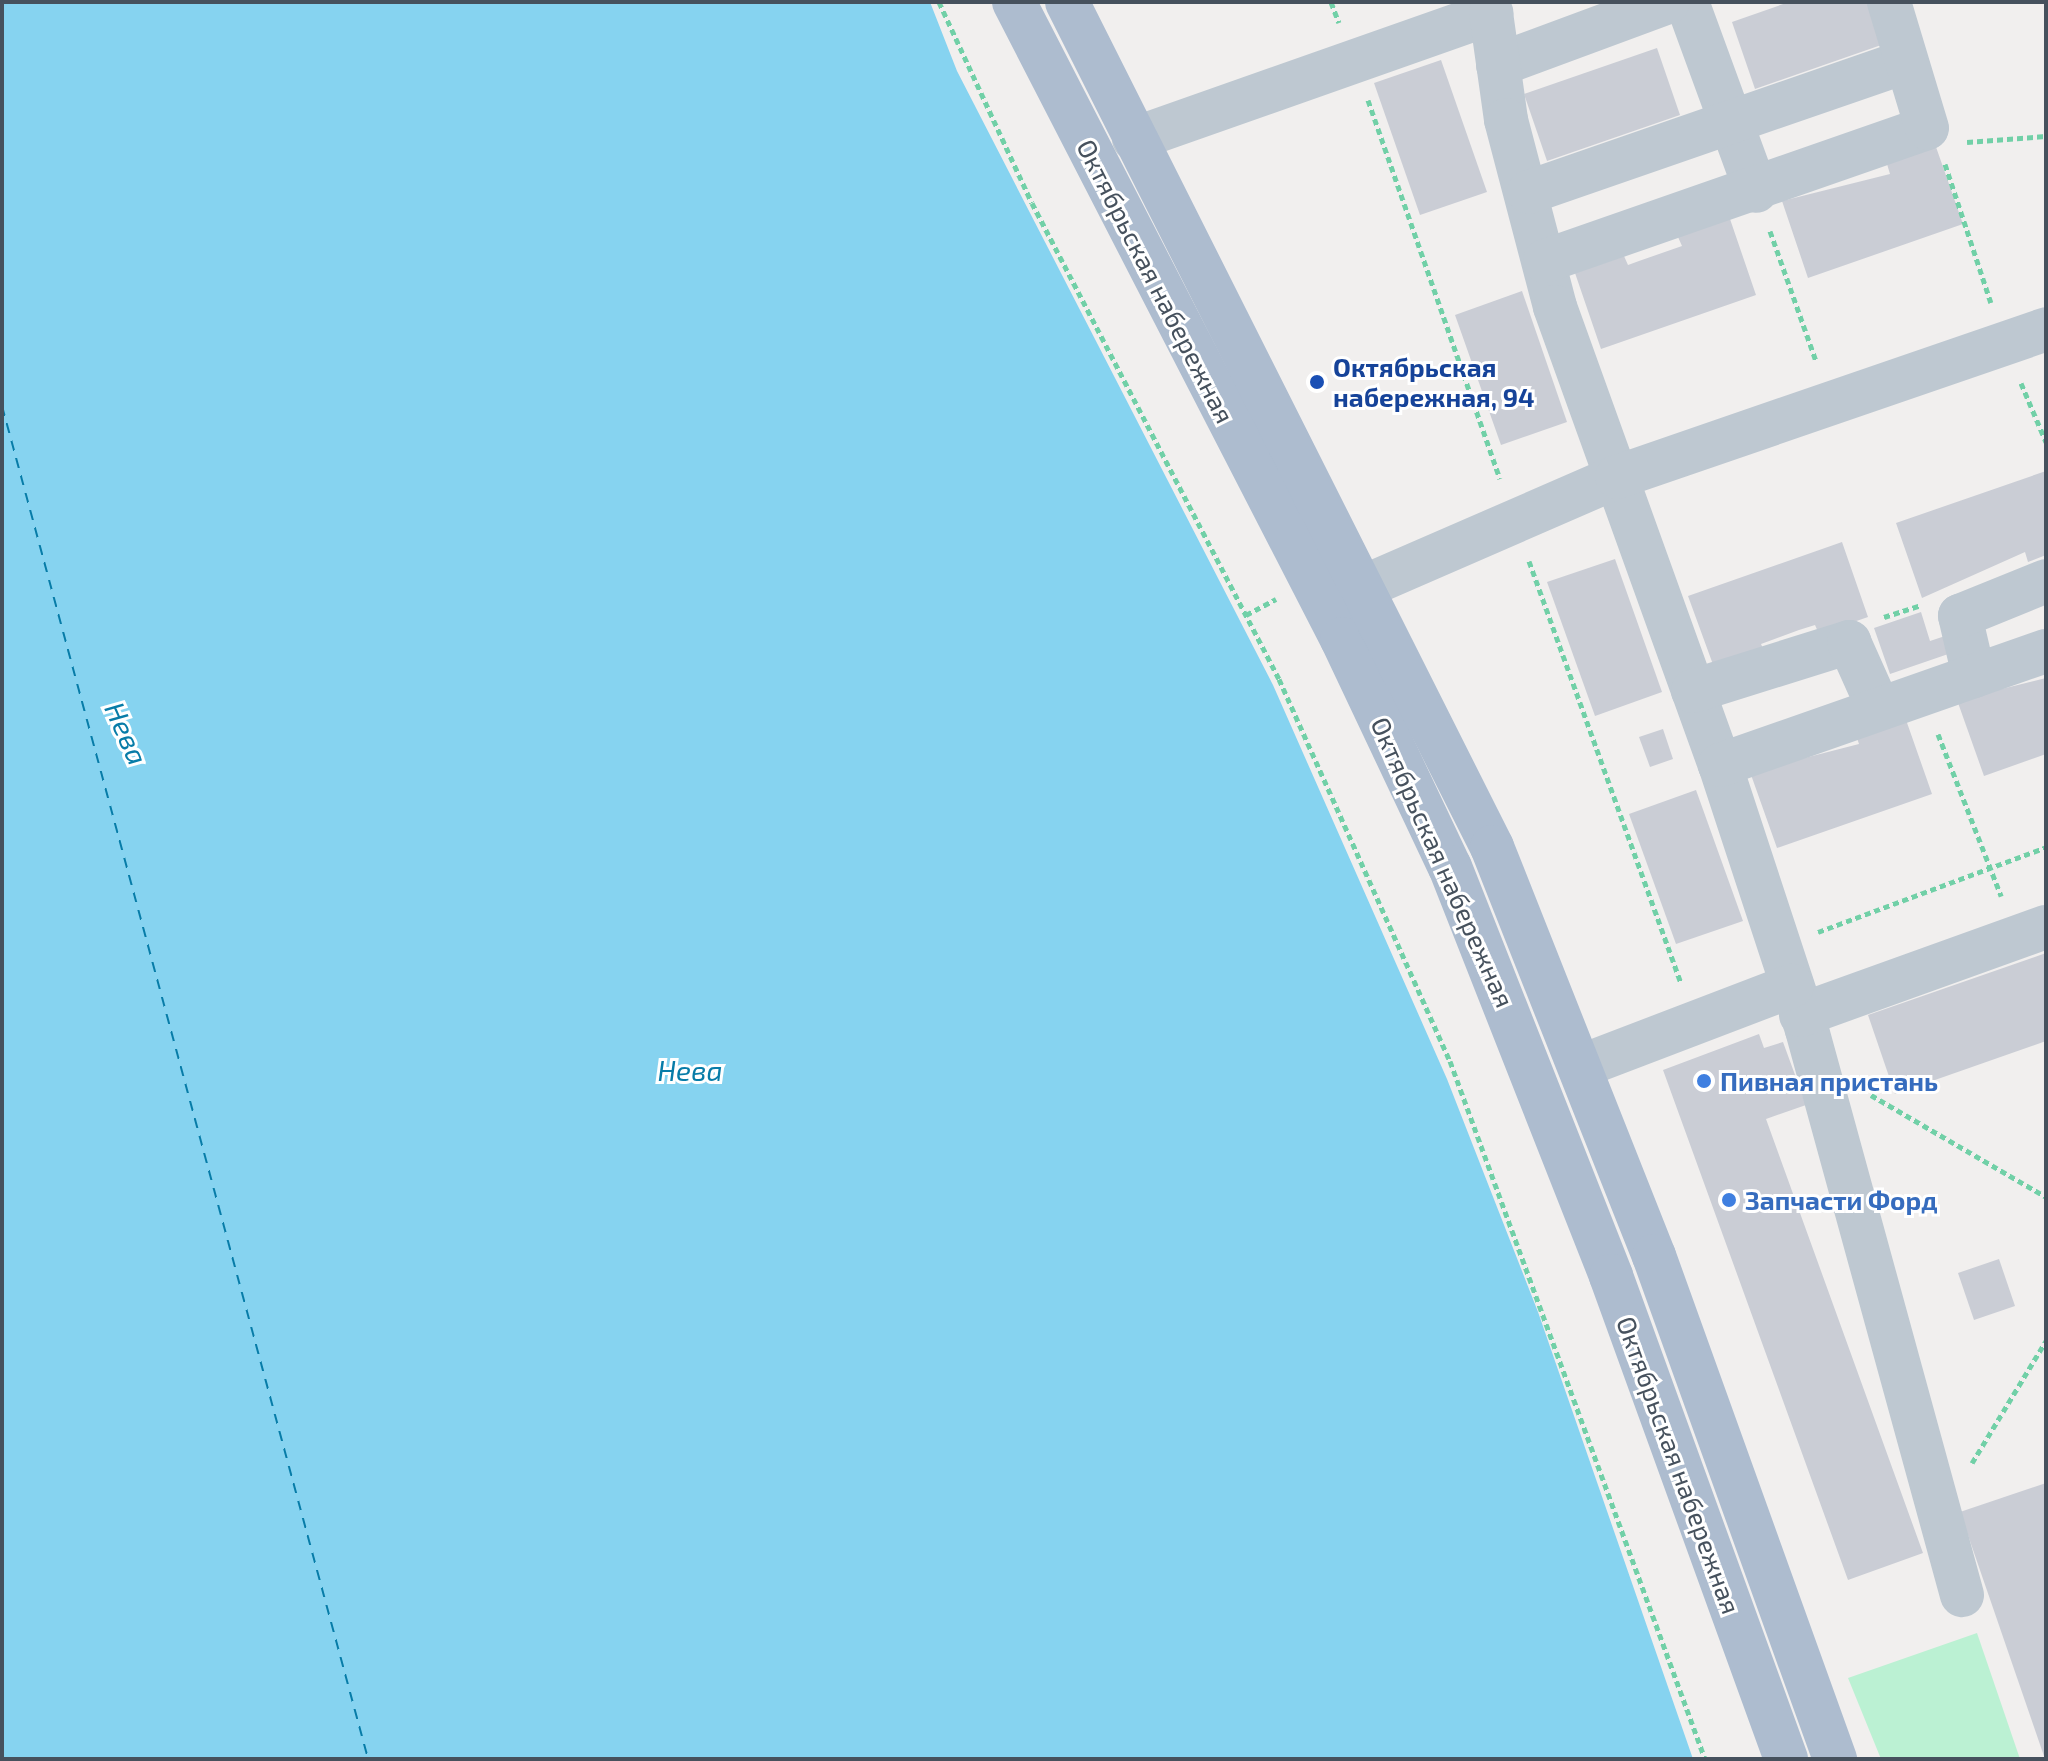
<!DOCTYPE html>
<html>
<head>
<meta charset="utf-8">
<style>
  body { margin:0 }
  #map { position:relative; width:2048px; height:1761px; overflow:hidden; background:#f1efee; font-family:"Exo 2",sans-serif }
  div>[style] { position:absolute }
  .green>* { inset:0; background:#bbf1d3 }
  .water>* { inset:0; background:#86d3f0 }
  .ferry>* { height:2px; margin-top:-1px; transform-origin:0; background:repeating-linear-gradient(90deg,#077ca8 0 10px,transparent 0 18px) }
  .building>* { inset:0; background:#cacdd5 }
  .path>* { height:5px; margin-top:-2.5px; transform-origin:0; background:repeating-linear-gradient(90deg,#71d0a7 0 6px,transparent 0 10px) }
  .minor>* { height:44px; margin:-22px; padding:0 22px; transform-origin:22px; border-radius:22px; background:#bec8d1 }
  .major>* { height:44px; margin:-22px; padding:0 22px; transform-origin:22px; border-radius:22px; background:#adbccf }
  .dots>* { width:22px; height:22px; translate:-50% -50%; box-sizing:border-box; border:4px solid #fff; border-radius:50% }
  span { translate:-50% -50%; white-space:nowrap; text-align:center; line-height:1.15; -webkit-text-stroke:6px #fff; paint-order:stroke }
  .street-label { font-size:26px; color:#46515d }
  .transit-label { font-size:26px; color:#164399; font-weight:700 }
  .left { translate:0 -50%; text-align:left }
  .shop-label { font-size:26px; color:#366cbe; font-weight:700 }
  .water-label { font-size:28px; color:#077ca8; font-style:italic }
  .frame { position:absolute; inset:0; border:4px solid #46515d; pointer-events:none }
</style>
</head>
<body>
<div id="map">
  <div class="green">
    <div style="clip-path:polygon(1977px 1633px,2020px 1759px,1881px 1759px,1848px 1678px)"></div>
  </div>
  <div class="water">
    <div style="clip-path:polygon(2px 2px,930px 2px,957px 71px,1273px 685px,1447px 1079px,1538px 1312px,1693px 1759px,2px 1759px)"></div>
  </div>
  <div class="ferry">
    <div style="left:2px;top:406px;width:1402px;rotate:74.86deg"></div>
  </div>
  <div class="building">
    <div style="clip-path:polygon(1789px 2px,1872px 2px,1887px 43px,1755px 89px,1732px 22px)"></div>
    <div style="clip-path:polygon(1657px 48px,1680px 115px,1547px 161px,1524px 94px)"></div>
    <div style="clip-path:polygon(1441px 60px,1487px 192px,1420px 215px,1374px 83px)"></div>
    <div style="clip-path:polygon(1936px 147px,1963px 224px,1808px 278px,1782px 201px,1890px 174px,1887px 164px)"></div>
    <div style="clip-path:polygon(1730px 219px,1756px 295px,1601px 349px,1575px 273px,1624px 256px,1628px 265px,1639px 261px,1682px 246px,1678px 237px)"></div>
    <div style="clip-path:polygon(1522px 291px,1567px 422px,1501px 445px,1455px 315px)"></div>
    <div style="clip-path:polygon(2046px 471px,2046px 555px,2028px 562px,2025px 552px,1922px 598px,1896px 523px)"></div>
    <div style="clip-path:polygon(1842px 542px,1868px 617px,1819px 634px,1815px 625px,1799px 630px,1761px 644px,1765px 653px,1715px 670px,1688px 596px)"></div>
    <div style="clip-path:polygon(1615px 559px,1662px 692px,1595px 716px,1547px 582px)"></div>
    <div style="clip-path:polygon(1921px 612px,1930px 641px,1951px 634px,1957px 651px,1890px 674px,1874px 628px)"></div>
    <div style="clip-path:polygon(2046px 678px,2046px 754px,1984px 776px,1957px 700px)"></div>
    <div style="clip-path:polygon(1905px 717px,1932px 794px,1777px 848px,1750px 772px,1859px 744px,1856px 735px)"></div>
    <div style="clip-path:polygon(1663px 729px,1673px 759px,1650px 767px,1639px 737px)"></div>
    <div style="clip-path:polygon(1696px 790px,1743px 921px,1676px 944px,1629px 814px)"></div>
    <div style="clip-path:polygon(2046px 953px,2046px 1041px,1895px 1094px,1868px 1015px)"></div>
    <div style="clip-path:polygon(1759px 1034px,1764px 1048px,1783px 1042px,1806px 1105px,1766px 1119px,1923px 1553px,1848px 1580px,1663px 1070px)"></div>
    <div style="clip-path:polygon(1999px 1259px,2015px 1306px,1974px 1320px,1958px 1273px)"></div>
    <div style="clip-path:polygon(2046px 1483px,2046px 1759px,2045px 1759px,1960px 1512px)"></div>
  </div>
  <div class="path">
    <div style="left:939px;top:2px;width:221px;rotate:65.2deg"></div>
    <div style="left:1032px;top:203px;width:536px;rotate:62.57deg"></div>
    <div style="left:1279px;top:679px;width:419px;rotate:65.9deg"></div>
    <div style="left:1450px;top:1061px;width:743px;rotate:69.93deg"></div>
    <div style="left:1331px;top:2px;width:22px;rotate:69deg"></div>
    <div style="left:1368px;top:100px;width:401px;rotate:70.8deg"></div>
    <div style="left:1967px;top:142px;width:79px;rotate:-4.3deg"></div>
    <div style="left:1945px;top:164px;width:146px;rotate:71.7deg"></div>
    <div style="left:1770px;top:231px;width:138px;rotate:70.5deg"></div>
    <div style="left:2021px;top:383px;width:64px;rotate:67deg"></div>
    <div style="left:1529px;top:561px;width:449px;rotate:70.2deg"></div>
    <div style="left:1246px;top:615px;width:34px;rotate:-28deg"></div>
    <div style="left:1884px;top:617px;width:38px;rotate:-18deg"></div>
    <div style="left:1938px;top:734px;width:174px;rotate:68.7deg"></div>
    <div style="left:1818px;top:932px;width:243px;rotate:-20.4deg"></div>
    <div style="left:1871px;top:1095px;width:203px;rotate:30.2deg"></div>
    <div style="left:1972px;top:1463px;width:143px;rotate:-58.8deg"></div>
  </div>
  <div class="minor">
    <div style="left:1687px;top:2px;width:201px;rotate:69.9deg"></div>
    <div style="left:1498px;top:65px;width:181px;rotate:-20.3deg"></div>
    <div style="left:1134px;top:139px;width:379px;rotate:-19.4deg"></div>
    <div style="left:1491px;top:13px;width:108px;rotate:82deg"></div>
    <div style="left:1506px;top:120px;width:193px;rotate:75.3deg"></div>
    <div style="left:1555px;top:307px;width:487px;rotate:70.2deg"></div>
    <div style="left:1720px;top:765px;width:279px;rotate:71.8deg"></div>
    <div style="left:1807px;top:1030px;width:586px;rotate:74.66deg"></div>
    <div style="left:1529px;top:192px;width:397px;rotate:-19.1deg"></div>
    <div style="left:1545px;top:261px;width:404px;rotate:-19.2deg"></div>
    <div style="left:1927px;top:128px;width:132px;rotate:-106.8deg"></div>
    <div style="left:1366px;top:586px;width:274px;rotate:-23.5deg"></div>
    <div style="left:1617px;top:477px;width:454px;rotate:-19deg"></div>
    <div style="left:1974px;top:676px;width:62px;rotate:-103.1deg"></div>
    <div style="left:1960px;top:616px;width:93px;rotate:-22.1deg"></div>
    <div style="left:1693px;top:691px;width:164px;rotate:-17.4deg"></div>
    <div style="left:1849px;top:642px;width:73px;rotate:65.9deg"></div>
    <div style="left:1720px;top:765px;width:345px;rotate:-19.3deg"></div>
    <div style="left:1801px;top:1015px;width:260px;rotate:-19.8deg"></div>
    <div style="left:1582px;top:1066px;width:225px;rotate:-20.9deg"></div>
  </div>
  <div class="major">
    <div style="left:1014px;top:2px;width:716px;rotate:62.76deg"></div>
    <div style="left:1342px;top:639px;width:252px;rotate:64.7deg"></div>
    <div style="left:1450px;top:867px;width:440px;rotate:68.5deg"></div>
    <div style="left:1611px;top:1276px;width:514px;rotate:70.08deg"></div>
    <div style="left:1067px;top:2px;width:946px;rotate:63.3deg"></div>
    <div style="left:1492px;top:847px;width:440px;rotate:68.4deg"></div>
    <div style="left:1654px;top:1256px;width:535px;rotate:70.21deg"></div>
  </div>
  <div class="dots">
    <div style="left:1317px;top:382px;background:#1a4fb4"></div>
    <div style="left:1704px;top:1081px;background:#3f7fe0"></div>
    <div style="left:1729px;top:1200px;background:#3f7fe0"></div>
  </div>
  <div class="street-label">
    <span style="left:1156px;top:281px;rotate:63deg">Октябрьская набережная</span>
    <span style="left:1443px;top:862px;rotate:66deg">Октябрьская набережная</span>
    <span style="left:1679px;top:1465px;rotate:70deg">Октябрьская набережная</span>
  </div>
  <div class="transit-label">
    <span class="left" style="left:1333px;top:382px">Октябрьская<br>набережная, 94</span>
  </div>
  <div class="shop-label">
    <span class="left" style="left:1720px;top:1081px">Пивная пристань</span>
    <span class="left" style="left:1745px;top:1200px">Запчасти Форд</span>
  </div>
  <div class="water-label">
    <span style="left:127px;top:733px;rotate:66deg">Нева</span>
    <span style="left:690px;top:1070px">Нева</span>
  </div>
  <div class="frame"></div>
</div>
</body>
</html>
